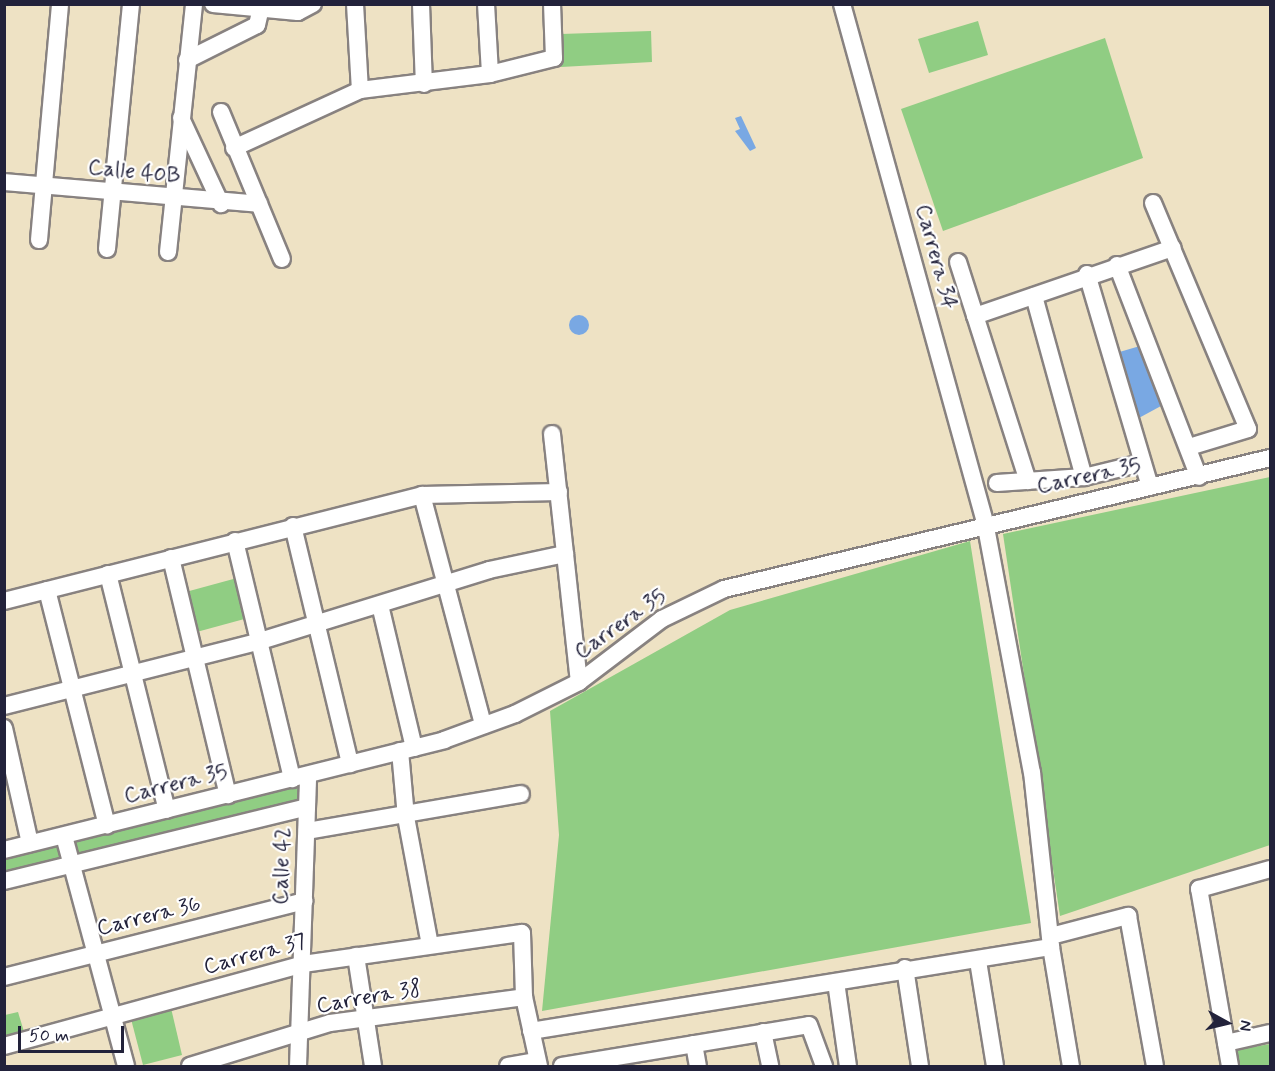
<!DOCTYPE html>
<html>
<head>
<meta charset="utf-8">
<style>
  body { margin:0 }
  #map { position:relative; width:1275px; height:1071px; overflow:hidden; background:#eee2c4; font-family:Mynerve,sans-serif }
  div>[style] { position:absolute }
  .green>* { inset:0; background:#90cd83 }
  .water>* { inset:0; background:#79a8e3 }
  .round { border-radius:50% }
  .roads { filter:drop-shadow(2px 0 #888280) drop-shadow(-2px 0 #888280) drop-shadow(0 2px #888280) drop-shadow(0 -2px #888280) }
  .minor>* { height:16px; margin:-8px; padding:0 8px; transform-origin:8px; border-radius:8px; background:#fff }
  span { translate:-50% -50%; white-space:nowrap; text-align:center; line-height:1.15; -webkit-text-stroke:4.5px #fff; paint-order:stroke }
  .street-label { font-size:22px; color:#22223b }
  .frame { position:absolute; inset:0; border:6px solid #22223b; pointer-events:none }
  .north { position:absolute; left:1197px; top:993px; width:60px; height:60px; -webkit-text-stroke:4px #fff; paint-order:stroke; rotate:98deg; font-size:16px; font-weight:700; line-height:24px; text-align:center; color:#22223b }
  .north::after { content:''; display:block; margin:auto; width:21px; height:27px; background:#22223b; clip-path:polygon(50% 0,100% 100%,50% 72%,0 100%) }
  .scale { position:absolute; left:18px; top:1026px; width:106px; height:27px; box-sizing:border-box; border:3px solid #22223b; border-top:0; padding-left:8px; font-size:18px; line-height:21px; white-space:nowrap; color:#22223b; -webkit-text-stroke:4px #fff; paint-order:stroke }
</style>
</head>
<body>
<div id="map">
  <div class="green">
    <div style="clip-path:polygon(978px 21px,988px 55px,929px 73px,918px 39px)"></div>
    <div style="clip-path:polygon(651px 31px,652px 62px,561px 67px,561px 34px)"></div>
    <div style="clip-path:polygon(1105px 38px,1143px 158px,943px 231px,901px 109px)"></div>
    <div style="clip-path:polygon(1270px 477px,1270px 845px,1060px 916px,1003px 534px)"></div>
    <div style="clip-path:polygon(970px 541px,1031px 923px,542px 1011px,559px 835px,550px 711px,730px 610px)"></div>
    <div style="clip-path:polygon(237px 578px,248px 618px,193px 633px,182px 593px)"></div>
    <div style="clip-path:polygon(298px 781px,299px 807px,79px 862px,74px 836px)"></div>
    <div style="clip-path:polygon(61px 843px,66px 865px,5px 878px,5px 859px)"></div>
    <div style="clip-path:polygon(171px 1008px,182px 1055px,143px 1065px,131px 1019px)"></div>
    <div style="clip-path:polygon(18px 1012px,25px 1035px,5px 1039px,5px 1015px)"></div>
    <div style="clip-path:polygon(1270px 1044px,1270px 1066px,1233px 1066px,1231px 1051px)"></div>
  </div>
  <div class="water">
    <div style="clip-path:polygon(741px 116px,756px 148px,750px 151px,735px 131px,740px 129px,735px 118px)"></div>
    <div class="round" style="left:569px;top:315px;width:20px;height:20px"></div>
    <div style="clip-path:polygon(1140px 346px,1161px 406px,1137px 419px,1116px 353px)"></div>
  </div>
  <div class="roads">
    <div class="minor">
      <div style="left:213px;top:4px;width:85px;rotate:5.4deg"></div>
      <div style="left:298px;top:12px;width:17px;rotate:-28deg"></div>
      <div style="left:355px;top:4px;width:86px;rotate:86.7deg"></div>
      <div style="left:421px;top:4px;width:80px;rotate:87.9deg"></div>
      <div style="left:486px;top:4px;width:70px;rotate:86.7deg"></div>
      <div style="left:842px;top:4px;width:537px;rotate:74.57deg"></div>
      <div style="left:985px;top:522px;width:254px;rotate:79.4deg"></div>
      <div style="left:1032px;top:772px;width:176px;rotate:83.8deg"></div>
      <div style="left:1051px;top:947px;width:121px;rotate:80.5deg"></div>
      <div style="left:187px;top:60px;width:78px;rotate:-26.6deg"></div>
      <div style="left:257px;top:25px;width:22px;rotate:-77deg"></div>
      <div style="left:221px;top:112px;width:159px;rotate:67.5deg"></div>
      <div style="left:181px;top:118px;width:95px;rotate:65.1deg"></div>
      <div style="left:234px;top:148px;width:139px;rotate:-24.7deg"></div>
      <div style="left:360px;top:90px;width:131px;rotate:-7deg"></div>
      <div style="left:490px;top:74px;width:66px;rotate:-14deg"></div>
      <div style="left:554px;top:58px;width:54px;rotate:-92.1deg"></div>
      <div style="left:4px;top:182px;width:256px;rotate:4.9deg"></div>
      <div style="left:1153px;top:203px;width:245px;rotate:67.2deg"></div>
      <div style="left:1248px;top:429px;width:62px;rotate:163deg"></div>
      <div style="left:39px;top:240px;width:237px;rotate:-84.9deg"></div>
      <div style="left:107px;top:249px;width:246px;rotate:-84.4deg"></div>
      <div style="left:168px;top:252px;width:249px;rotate:-84deg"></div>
      <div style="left:958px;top:262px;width:230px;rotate:72.3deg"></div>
      <div style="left:1117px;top:265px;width:227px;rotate:68.9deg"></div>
      <div style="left:1087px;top:274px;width:222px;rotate:73.5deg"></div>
      <div style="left:1034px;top:296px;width:188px;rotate:74.6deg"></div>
      <div style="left:975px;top:316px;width:209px;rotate:-19deg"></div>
      <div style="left:552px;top:434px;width:249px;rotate:83.8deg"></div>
      <div style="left:997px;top:483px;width:87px;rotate:-3.9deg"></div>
      <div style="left:1084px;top:477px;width:60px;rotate:-13.6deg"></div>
      <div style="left:422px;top:495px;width:238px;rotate:75.1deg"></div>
      <div style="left:293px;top:526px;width:245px;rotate:76.5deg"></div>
      <div style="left:235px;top:541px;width:245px;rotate:76.5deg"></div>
      <div style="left:171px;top:558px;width:244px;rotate:76.5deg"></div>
      <div style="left:108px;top:574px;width:243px;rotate:76deg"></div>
      <div style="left:47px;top:590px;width:243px;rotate:75.7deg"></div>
      <div style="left:4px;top:601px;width:431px;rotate:-14.2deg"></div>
      <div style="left:422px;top:495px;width:137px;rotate:-1.3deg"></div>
      <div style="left:380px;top:605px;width:147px;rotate:76.6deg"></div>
      <div style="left:4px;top:706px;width:261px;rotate:-14.2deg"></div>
      <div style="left:257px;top:642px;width:243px;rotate:-17.2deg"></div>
      <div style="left:489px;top:570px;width:78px;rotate:-11.9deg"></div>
      <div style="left:4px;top:728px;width:118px;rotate:77.3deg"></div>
      <div style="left:400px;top:751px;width:66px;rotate:84.8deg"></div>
      <div style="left:406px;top:817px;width:130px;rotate:79.4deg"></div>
      <div style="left:307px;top:831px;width:217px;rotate:-9.8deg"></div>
      <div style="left:64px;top:836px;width:238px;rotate:74.9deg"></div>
      <div style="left:4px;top:850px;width:454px;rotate:-14deg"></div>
      <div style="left:444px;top:740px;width:76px;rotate:-20.1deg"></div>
      <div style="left:515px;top:714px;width:72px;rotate:-26.6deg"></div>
      <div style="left:579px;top:682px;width:104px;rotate:-37.2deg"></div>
      <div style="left:662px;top:619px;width:69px;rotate:-25.8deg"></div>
      <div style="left:724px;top:589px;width:561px;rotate:-13.49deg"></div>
      <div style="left:4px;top:881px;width:312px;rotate:-13.7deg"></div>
      <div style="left:1051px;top:936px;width:80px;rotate:-14.6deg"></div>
      <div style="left:1128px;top:916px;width:152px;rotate:79.8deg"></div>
      <div style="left:356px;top:956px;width:111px;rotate:81.2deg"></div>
      <div style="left:978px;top:961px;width:106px;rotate:80.8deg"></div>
      <div style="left:905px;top:968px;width:99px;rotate:81.3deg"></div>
      <div style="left:4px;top:977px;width:310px;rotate:-14.2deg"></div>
      <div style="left:836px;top:982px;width:85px;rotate:81.9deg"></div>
      <div style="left:531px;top:1031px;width:527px;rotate:-9.18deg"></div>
      <div style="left:763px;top:1032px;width:35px;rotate:78deg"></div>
      <div style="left:1226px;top:1043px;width:45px;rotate:-12.8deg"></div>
      <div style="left:694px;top:1044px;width:22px;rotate:80deg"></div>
      <div style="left:4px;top:1046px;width:310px;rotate:-15.3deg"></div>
      <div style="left:303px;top:964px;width:221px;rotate:-8.1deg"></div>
      <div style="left:522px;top:933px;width:64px;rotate:88.2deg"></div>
      <div style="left:524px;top:997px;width:71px;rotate:77.7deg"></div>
      <div style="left:190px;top:1066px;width:146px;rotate:-17.1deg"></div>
      <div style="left:330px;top:1023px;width:196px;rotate:-7.6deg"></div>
      <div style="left:298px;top:1066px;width:291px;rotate:-88deg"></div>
      <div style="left:508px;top:1066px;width:29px;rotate:-10deg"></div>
      <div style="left:562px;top:1066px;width:250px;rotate:-9.4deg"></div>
      <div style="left:809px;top:1025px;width:44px;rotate:69.9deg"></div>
      <div style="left:1230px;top:1066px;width:180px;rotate:-99.9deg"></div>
      <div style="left:1199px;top:889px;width:74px;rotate:-15.7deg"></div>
    </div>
  </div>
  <div class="street-label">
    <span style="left:134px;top:173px;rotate:6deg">Calle 40B</span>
    <span style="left:935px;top:257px;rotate:75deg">Carrera 34</span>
    <span style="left:1089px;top:477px;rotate:-12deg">Carrera 35</span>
    <span style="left:621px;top:625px;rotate:-35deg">Carrera 35</span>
    <span style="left:176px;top:785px;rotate:-14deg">Carrera 35</span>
    <span style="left:283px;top:866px;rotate:-88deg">Calle 42</span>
    <span style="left:149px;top:917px;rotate:-14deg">Carrera 36</span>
    <span style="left:255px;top:955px;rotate:-15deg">Carrera 37</span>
    <span style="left:369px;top:998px;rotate:-10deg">Carrera 38</span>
  </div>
  <div class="frame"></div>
  <div class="north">N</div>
  <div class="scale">50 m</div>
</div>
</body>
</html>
